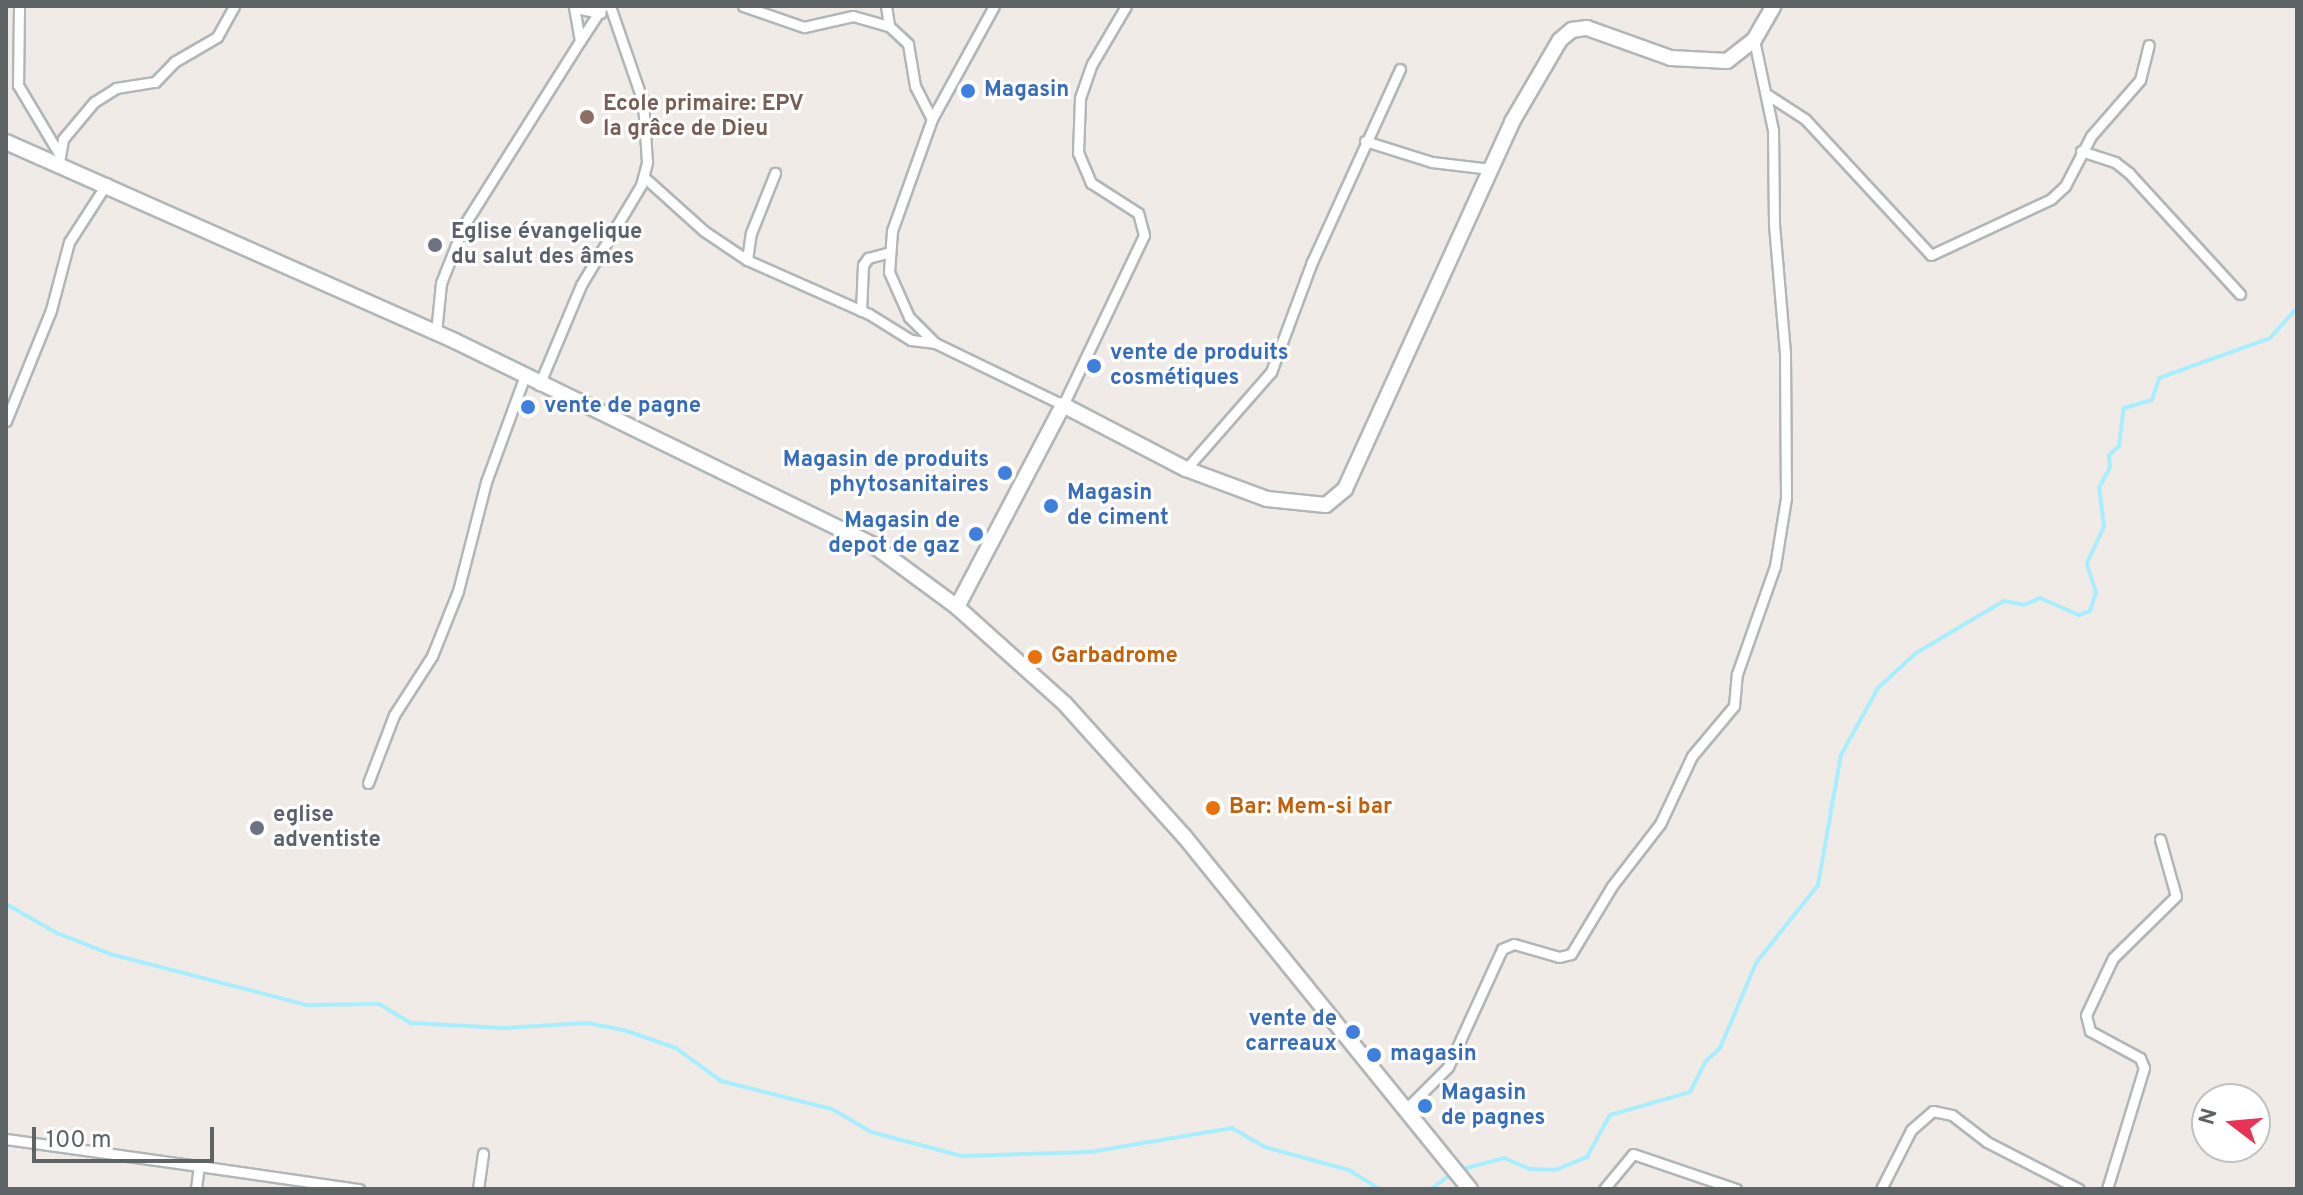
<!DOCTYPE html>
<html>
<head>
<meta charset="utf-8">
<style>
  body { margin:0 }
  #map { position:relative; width:2303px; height:1195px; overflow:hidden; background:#f0ebe6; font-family:Overpass,sans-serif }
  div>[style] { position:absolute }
  .stream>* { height:4px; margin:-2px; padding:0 2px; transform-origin:2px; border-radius:2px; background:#a7effe }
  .roads { filter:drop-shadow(2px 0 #b1b6b8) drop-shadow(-2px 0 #b1b6b8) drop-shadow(0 2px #b1b6b8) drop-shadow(0 -2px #b1b6b8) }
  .street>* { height:9px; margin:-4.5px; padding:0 4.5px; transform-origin:4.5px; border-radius:4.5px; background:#fff }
  .secondary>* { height:14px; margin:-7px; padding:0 7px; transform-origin:7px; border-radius:7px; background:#fff }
  .dots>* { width:22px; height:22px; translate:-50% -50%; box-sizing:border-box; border:4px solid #fff; border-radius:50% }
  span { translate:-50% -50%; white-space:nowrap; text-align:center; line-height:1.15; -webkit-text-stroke:6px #fff; paint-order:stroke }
  .shop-label { font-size:22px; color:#366cbe; font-weight:700 }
  .left { translate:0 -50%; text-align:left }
  .right { translate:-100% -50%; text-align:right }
  .education-label { font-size:22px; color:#785e54; font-weight:700 }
  .worship-label { font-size:22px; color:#5b616d; font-weight:700 }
  .food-label { font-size:22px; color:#c56008; font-weight:700 }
  .frame { position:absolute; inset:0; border:8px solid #5e6466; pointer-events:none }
  .north { position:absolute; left:2191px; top:1083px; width:80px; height:80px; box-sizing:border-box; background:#fff; border:2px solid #bfc1c2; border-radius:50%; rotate:286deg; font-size:22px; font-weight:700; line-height:32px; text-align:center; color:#5e6466 }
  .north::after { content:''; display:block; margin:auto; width:28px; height:36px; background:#e83355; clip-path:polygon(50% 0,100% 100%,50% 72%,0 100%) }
  .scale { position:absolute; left:32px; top:1127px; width:182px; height:36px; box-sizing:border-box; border:4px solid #5e6466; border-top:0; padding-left:10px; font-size:24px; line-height:28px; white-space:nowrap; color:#5e6466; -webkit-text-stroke:6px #fff; paint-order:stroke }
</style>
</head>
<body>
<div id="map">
  <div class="stream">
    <div style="left:6px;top:904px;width:59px;rotate:29.6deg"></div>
    <div style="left:57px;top:933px;width:57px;rotate:21.6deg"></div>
    <div style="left:110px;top:954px;width:203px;rotate:14.5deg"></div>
    <div style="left:307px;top:1005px;width:72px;rotate:-0.8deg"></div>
    <div style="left:379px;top:1004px;width:37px;rotate:31deg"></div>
    <div style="left:411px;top:1023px;width:93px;rotate:3.1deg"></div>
    <div style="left:504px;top:1028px;width:83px;rotate:-3.4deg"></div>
    <div style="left:587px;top:1023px;width:38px;rotate:11deg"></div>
    <div style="left:624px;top:1030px;width:55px;rotate:19.1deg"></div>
    <div style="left:676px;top:1048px;width:56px;rotate:36.3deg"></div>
    <div style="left:721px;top:1081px;width:114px;rotate:14.2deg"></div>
    <div style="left:832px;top:1109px;width:45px;rotate:30.5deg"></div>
    <div style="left:871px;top:1132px;width:94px;rotate:14.8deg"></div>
    <div style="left:962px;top:1156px;width:128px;rotate:-1.8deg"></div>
    <div style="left:1090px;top:1152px;width:144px;rotate:-9.6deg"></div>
    <div style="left:1232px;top:1128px;width:38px;rotate:30deg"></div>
    <div style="left:1265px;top:1147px;width:87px;rotate:15.3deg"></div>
    <div style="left:1349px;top:1170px;width:36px;rotate:32deg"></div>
    <div style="left:1459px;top:1170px;width:47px;rotate:-14.9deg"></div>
    <div style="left:1504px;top:1158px;width:28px;rotate:23deg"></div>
    <div style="left:1530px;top:1169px;width:25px;rotate:2deg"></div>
    <div style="left:1555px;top:1170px;width:35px;rotate:-22deg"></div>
    <div style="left:1587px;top:1157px;width:48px;rotate:-61.3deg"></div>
    <div style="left:1610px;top:1115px;width:83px;rotate:-16deg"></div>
    <div style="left:1690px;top:1092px;width:34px;rotate:-63deg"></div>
    <div style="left:1705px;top:1062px;width:21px;rotate:-43deg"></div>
    <div style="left:1720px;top:1048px;width:92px;rotate:-67deg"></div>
    <div style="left:1756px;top:963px;width:100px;rotate:-51.5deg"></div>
    <div style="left:1818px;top:885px;width:132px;rotate:-80deg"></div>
    <div style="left:1841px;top:755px;width:77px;rotate:-61.1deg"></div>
    <div style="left:1878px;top:688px;width:52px;rotate:-42.6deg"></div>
    <div style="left:1916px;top:653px;width:102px;rotate:-30.6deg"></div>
    <div style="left:2004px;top:601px;width:20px;rotate:11deg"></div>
    <div style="left:2024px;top:605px;width:17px;rotate:-24deg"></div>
    <div style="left:2040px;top:598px;width:43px;rotate:23.6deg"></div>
    <div style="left:2079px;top:615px;width:12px;rotate:-20deg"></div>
    <div style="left:2090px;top:611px;width:19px;rotate:-72deg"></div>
    <div style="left:2096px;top:593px;width:31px;rotate:-107deg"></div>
    <div style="left:2087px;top:563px;width:40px;rotate:-65deg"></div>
    <div style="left:2104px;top:527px;width:39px;rotate:-97deg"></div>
    <div style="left:2099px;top:488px;width:24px;rotate:-62deg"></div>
    <div style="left:2110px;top:467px;width:12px;rotate:-95deg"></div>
    <div style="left:2109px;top:455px;width:13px;rotate:-42deg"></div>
    <div style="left:2119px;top:446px;width:38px;rotate:-83deg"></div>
    <div style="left:2124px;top:408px;width:29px;rotate:-16deg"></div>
    <div style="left:2152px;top:400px;width:23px;rotate:-72deg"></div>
    <div style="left:2159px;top:378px;width:118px;rotate:-19.8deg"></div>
    <div style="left:2270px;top:338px;width:40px;rotate:-48deg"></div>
    <div style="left:1431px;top:1189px;width:26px;rotate:-36deg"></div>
  </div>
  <div class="roads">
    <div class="street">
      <div style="left:19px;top:6px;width:79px;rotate:90.7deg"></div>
      <div style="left:18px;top:85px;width:78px;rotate:59.2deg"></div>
      <div style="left:743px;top:6px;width:65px;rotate:19deg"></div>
      <div style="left:804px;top:27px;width:50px;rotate:-12.7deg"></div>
      <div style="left:853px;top:16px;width:37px;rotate:16deg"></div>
      <div style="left:889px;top:26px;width:26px;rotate:43deg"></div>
      <div style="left:908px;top:44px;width:43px;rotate:80.5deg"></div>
      <div style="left:915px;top:86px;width:37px;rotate:63deg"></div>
      <div style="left:886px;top:6px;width:20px;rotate:81deg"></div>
      <div style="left:994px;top:6px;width:129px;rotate:118.8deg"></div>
      <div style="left:932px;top:119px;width:119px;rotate:109.7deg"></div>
      <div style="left:892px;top:231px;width:41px;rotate:94.2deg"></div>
      <div style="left:889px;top:272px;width:49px;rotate:66deg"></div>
      <div style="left:909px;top:317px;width:37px;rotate:45deg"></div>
      <div style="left:935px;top:343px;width:142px;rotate:25.8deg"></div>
      <div style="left:1063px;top:405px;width:188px;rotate:-64.5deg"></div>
      <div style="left:1144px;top:235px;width:23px;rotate:-105deg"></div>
      <div style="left:1138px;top:213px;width:56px;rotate:-147.4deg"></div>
      <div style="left:1091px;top:183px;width:33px;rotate:-113deg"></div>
      <div style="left:1078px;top:153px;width:55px;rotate:-87.9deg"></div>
      <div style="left:1080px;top:98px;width:36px;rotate:-71deg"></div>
      <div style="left:1092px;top:64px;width:67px;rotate:-59.6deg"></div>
      <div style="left:575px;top:8px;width:26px;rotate:11deg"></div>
      <div style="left:580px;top:41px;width:42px;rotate:-56.7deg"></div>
      <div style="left:1768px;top:95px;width:44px;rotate:33deg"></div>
      <div style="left:1805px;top:119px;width:185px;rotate:47.2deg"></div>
      <div style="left:1931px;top:255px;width:132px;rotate:-25deg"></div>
      <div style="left:2051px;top:199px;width:19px;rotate:-43deg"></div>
      <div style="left:2065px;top:186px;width:56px;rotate:-62.5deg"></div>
      <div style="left:2091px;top:136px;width:74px;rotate:-48.8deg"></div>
      <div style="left:2140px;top:80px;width:36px;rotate:-76deg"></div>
      <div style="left:1365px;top:141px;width:70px;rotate:17.4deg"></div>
      <div style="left:1432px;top:162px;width:59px;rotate:6.8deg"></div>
      <div style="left:2081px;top:151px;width:36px;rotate:18deg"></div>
      <div style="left:2115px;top:162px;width:18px;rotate:38deg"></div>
      <div style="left:2129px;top:173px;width:164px;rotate:47.5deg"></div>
      <div style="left:59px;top:162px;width:23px;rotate:-80deg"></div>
      <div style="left:63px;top:139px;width:48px;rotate:-50deg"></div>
      <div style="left:94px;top:102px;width:26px;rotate:-32deg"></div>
      <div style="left:116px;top:88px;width:39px;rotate:-9deg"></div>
      <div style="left:155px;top:82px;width:28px;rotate:-46deg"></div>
      <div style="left:174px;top:62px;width:50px;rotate:-30.2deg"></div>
      <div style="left:217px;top:37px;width:35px;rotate:-61deg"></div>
      <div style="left:644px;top:177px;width:81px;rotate:42deg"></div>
      <div style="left:704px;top:231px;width:52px;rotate:34deg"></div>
      <div style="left:747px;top:260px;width:133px;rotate:23.9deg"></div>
      <div style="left:869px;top:314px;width:49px;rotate:31.8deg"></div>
      <div style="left:911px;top:340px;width:23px;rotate:7deg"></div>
      <div style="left:747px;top:260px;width:27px;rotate:-82deg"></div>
      <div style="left:751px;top:233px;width:65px;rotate:-68.2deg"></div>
      <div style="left:861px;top:311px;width:46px;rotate:-87.5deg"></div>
      <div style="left:863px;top:265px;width:9px;rotate:-54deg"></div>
      <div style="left:868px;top:258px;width:20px;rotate:-15deg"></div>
      <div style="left:436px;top:333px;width:50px;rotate:-84.3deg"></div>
      <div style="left:441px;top:283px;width:62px;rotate:-68.4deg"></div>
      <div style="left:464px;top:225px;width:218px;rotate:-57.8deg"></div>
      <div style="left:580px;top:41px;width:36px;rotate:-100deg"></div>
      <div style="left:539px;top:385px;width:108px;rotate:-67.2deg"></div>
      <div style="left:581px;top:285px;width:117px;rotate:-59deg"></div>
      <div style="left:641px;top:185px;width:24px;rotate:-75deg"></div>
      <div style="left:647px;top:162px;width:60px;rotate:-93.8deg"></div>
      <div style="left:643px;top:102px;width:102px;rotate:-109deg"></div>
      <div style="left:6px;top:421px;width:120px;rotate:-67.9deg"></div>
      <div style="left:51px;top:310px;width:70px;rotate:-75.2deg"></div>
      <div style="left:69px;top:242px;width:70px;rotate:-57.2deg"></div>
      <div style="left:1186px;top:469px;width:129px;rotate:-48.8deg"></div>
      <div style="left:1271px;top:372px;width:117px;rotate:-69.6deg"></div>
      <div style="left:1312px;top:262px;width:212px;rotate:-65.5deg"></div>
      <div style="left:368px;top:783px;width:73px;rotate:-69.1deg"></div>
      <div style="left:394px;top:715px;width:70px;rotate:-57.2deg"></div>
      <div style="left:432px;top:656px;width:70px;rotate:-68.2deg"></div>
      <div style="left:458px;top:591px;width:113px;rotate:-75.6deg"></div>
      <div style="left:486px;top:482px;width:111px;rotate:-69.9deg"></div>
      <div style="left:1405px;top:1110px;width:61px;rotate:-45deg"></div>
      <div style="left:1448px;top:1067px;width:130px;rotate:-65.4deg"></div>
      <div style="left:1502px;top:949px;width:13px;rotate:-23deg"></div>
      <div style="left:1514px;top:944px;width:47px;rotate:16.1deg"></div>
      <div style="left:1559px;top:957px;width:12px;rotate:-14deg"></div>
      <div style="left:1571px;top:954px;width:79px;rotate:-58.9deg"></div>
      <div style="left:1612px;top:886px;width:78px;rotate:-52.3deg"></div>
      <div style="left:1660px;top:824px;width:75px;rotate:-64.8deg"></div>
      <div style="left:1692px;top:756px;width:65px;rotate:-50deg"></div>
      <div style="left:1734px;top:706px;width:32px;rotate:-85deg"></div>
      <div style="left:1737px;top:674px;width:114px;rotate:-70.6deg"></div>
      <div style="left:1775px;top:566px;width:69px;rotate:-80.8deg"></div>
      <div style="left:1786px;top:498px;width:145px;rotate:-90.4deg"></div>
      <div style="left:1785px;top:353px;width:129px;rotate:-94.9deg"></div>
      <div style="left:1774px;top:224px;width:94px;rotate:-90.6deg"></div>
      <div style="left:1773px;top:130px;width:92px;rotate:-101.9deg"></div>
      <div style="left:6px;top:1139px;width:195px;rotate:8deg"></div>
      <div style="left:196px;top:1189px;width:23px;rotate:-83deg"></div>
      <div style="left:199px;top:1166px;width:162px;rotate:8.2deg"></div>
      <div style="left:478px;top:1189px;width:36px;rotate:-82deg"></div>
      <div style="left:1604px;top:1189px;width:45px;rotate:-50.4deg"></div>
      <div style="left:1633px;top:1154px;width:109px;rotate:18.8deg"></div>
      <div style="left:1881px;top:1189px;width:66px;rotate:-63deg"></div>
      <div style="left:1911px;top:1130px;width:29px;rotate:-41deg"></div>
      <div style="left:1933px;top:1111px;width:19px;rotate:12deg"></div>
      <div style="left:1952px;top:1115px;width:44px;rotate:37.6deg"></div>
      <div style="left:1987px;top:1142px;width:103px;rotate:27.1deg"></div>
      <div style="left:2107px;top:1189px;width:127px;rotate:-73deg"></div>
      <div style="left:2144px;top:1068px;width:11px;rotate:-112deg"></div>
      <div style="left:2140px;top:1058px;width:57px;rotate:-151.6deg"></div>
      <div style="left:2090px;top:1031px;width:16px;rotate:-104deg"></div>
      <div style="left:2086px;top:1015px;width:63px;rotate:-64.7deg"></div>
      <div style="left:2113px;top:958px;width:88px;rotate:-44.5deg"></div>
      <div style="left:2176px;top:896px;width:59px;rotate:-105.7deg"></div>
    </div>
    <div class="secondary">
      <div style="left:6px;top:142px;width:491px;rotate:23.9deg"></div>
      <div style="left:455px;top:341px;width:465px;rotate:26deg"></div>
      <div style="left:873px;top:545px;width:104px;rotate:36.4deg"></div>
      <div style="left:957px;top:607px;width:145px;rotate:41.9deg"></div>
      <div style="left:1065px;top:704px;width:178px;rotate:48deg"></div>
      <div style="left:1184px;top:836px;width:454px;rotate:51deg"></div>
      <div style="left:957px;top:607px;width:228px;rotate:-62.3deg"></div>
      <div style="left:1063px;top:405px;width:139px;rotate:27.5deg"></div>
      <div style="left:1186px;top:469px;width:86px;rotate:20.3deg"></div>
      <div style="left:1267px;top:499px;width:59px;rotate:5.8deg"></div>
      <div style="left:1326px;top:505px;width:25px;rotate:-40deg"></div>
      <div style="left:1345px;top:489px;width:403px;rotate:-65.5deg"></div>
      <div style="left:1512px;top:122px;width:95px;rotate:-59.7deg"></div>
      <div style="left:1560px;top:40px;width:16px;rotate:-40deg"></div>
      <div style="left:1572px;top:30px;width:15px;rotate:-8deg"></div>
      <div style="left:1587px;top:28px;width:89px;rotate:19.7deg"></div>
      <div style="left:1671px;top:58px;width:56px;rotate:3.1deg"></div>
      <div style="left:1727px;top:61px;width:34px;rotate:-38deg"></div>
      <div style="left:1754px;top:40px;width:39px;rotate:-60deg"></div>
    </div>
  </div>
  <div class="dots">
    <div style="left:968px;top:91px;background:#3f7fe0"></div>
    <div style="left:587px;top:117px;background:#8d6e63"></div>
    <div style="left:435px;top:245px;background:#6b7280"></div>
    <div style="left:1094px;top:366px;background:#3f7fe0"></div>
    <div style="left:528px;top:407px;background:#3f7fe0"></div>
    <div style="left:1005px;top:473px;background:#3f7fe0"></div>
    <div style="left:1051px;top:506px;background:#3f7fe0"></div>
    <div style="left:976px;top:534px;background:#3f7fe0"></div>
    <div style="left:1035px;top:657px;background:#e8710a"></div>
    <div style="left:1213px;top:808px;background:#e8710a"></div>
    <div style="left:257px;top:828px;background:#6b7280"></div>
    <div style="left:1353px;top:1032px;background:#3f7fe0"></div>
    <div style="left:1374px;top:1055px;background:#3f7fe0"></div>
    <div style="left:1425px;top:1106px;background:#3f7fe0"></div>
  </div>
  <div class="shop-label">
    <span class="left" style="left:984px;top:91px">Magasin</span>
    <span class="left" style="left:1110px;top:366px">vente de produits<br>cosmétiques</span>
    <span class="left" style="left:544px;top:407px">vente de pagne</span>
    <span class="right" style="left:989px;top:473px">Magasin de produits<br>phytosanitaires</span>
    <span class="left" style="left:1067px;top:506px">Magasin<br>de ciment</span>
    <span class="right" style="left:960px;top:534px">Magasin de<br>depot de gaz</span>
    <span class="right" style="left:1337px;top:1032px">vente de<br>carreaux</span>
    <span class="left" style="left:1390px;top:1055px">magasin</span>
    <span class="left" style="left:1441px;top:1106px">Magasin<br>de pagnes</span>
  </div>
  <div class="education-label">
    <span class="left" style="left:603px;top:117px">Ecole primaire: EPV<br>la grâce de Dieu</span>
  </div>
  <div class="worship-label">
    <span class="left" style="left:451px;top:245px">Eglise évangelique<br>du salut des âmes</span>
    <span class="left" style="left:273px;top:828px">eglise<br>adventiste</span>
  </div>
  <div class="food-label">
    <span class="left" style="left:1051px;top:657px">Garbadrome</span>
    <span class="left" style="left:1229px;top:808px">Bar: Mem-si bar</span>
  </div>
  <div class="frame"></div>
  <div class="north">N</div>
  <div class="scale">100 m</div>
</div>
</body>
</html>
